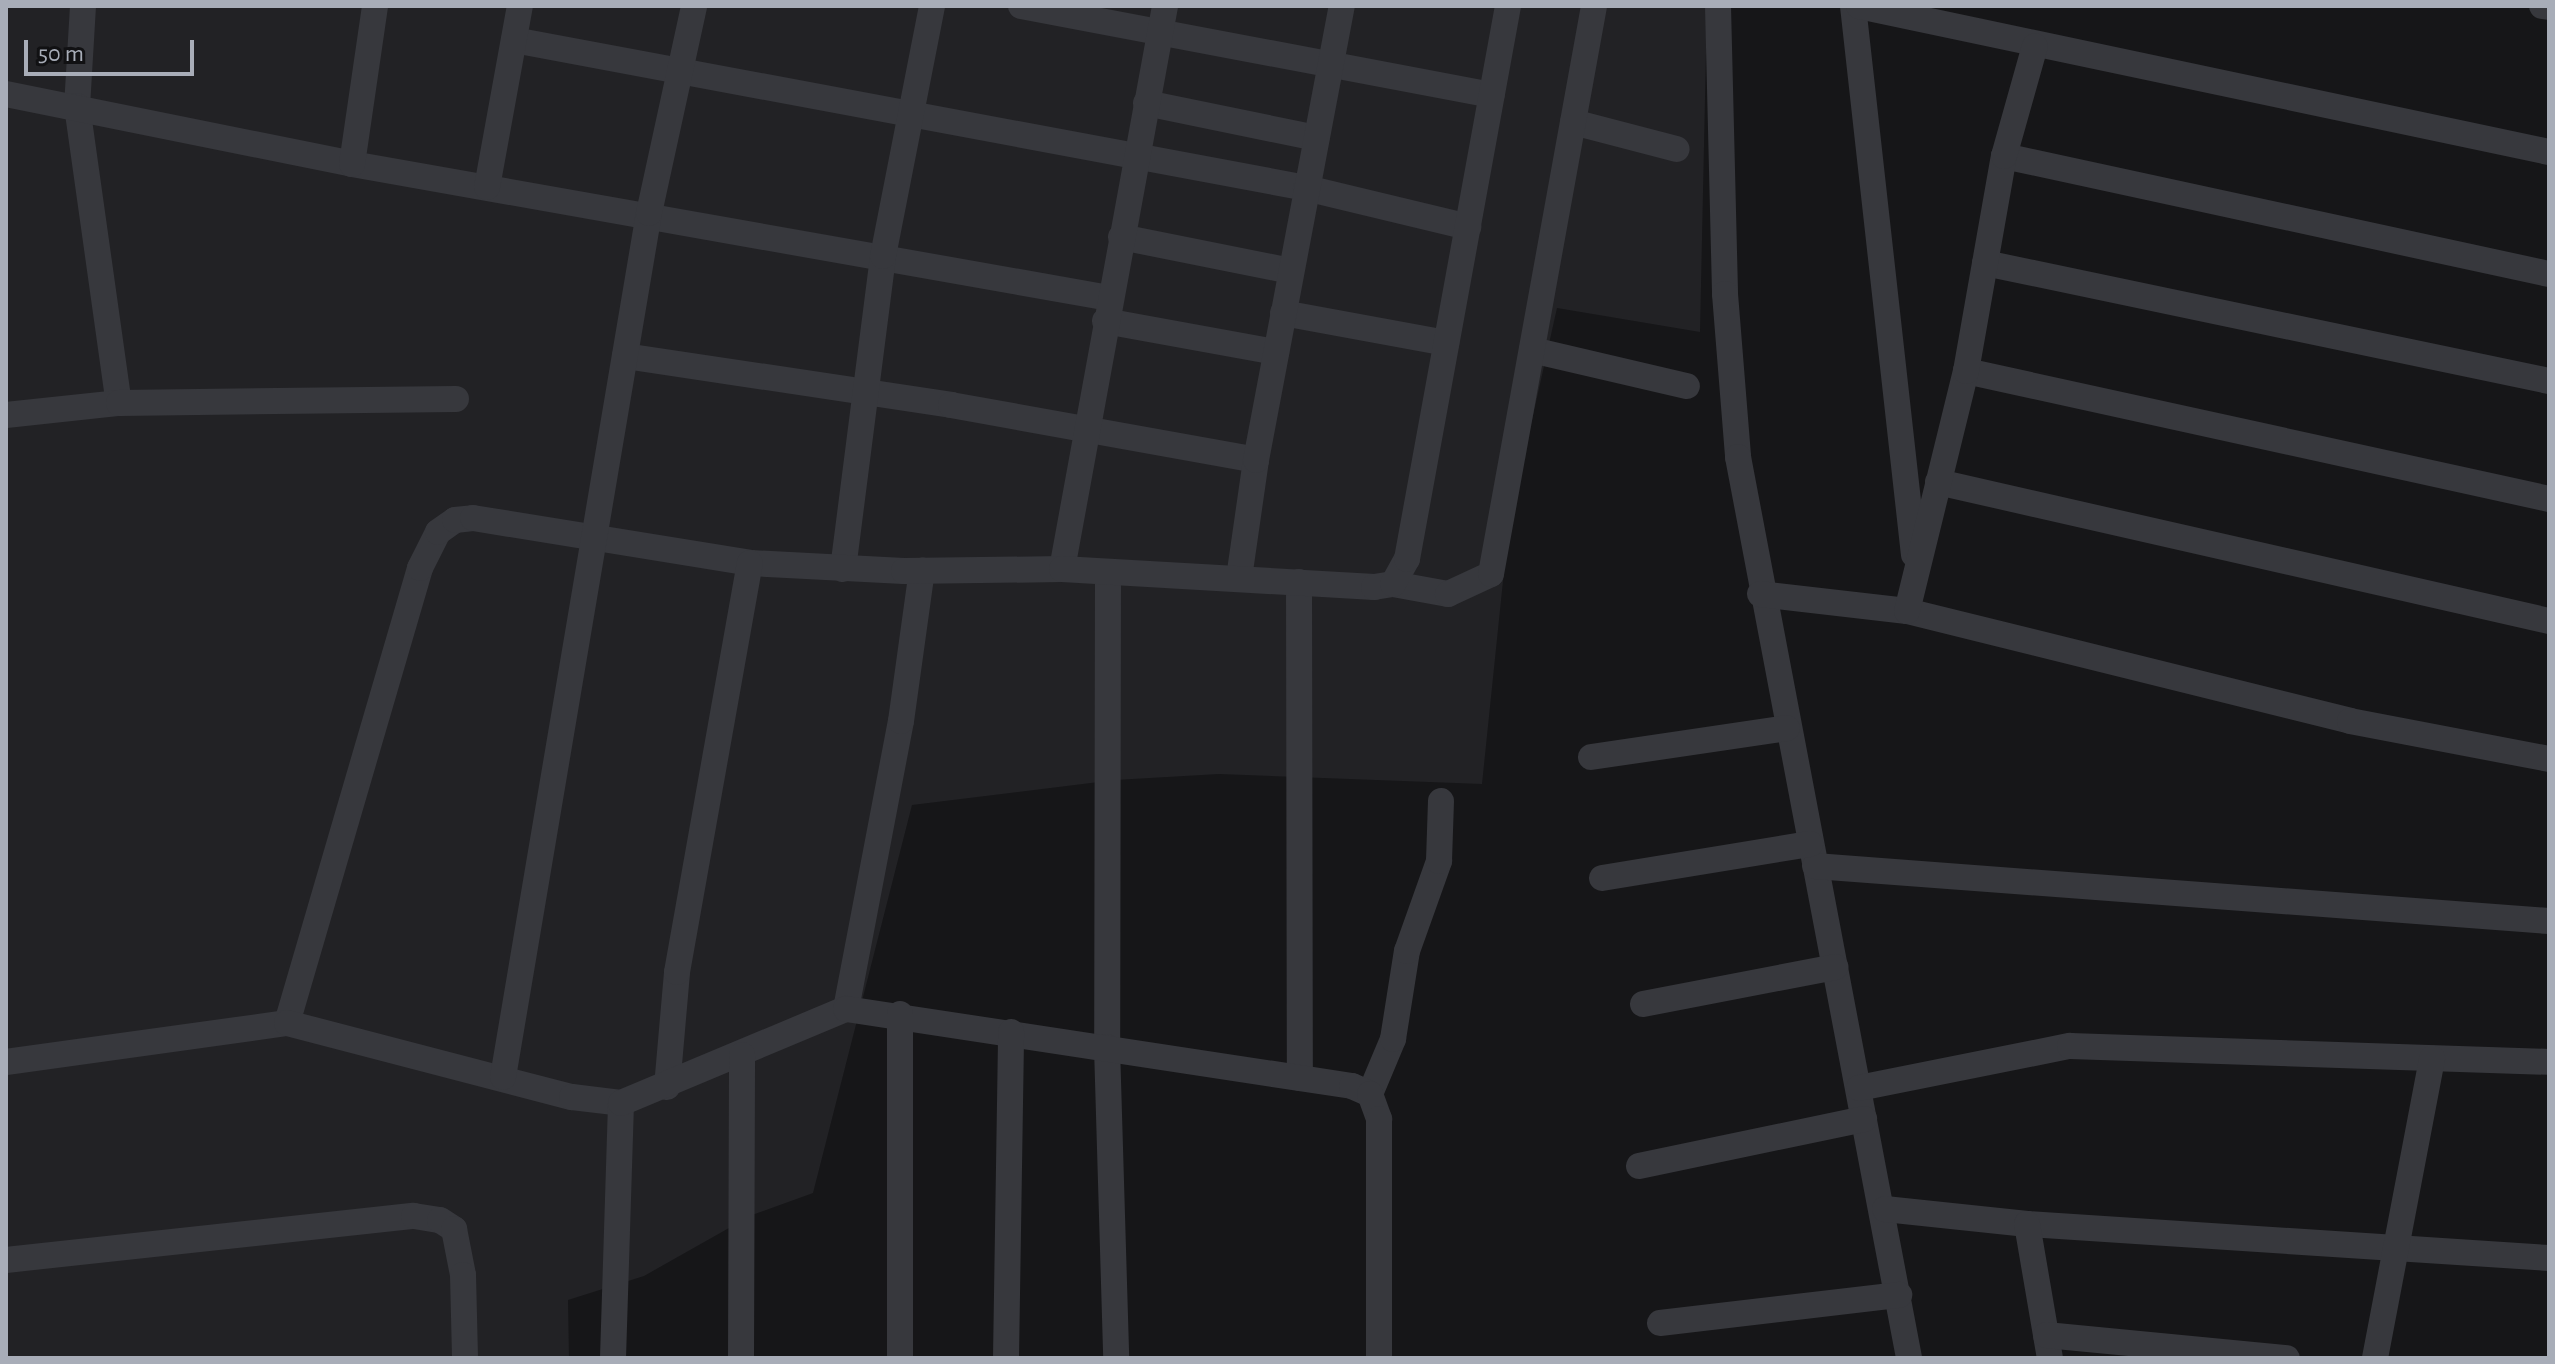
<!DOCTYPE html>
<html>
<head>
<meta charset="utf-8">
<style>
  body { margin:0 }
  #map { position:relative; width:2555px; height:1364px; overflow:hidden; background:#161618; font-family:"Alegreya Sans",sans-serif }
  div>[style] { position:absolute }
  .built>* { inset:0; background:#222225 }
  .minor>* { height:26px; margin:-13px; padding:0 13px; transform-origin:13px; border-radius:13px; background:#37383d }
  span { translate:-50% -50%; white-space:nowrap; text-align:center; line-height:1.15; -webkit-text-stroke:6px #111113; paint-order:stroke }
  .frame { position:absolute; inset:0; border:8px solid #a8adb8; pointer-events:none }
  .scale { position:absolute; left:24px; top:40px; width:170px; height:36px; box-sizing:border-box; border:4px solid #a8adb8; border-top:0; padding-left:10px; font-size:24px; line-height:28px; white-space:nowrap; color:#a8adb8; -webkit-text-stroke:6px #111113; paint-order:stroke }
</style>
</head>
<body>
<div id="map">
  <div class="built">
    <div style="clip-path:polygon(6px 6px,1707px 6px,1700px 332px,1557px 308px,1509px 523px,1482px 784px,1219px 774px,1115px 780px,912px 805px,813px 1193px,752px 1215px,644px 1276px,568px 1300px,569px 1358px,6px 1358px)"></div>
  </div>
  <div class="minor">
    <div style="left:83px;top:6px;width:100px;rotate:93.4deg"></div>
    <div style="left:77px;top:106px;width:300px;rotate:82deg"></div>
    <div style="left:1021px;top:6px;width:479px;rotate:10.7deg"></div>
    <div style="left:1718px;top:6px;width:288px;rotate:88.6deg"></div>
    <div style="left:1725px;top:294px;width:164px;rotate:85.4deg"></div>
    <div style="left:1738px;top:457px;width:917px;rotate:79.25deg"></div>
    <div style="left:1853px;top:6px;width:552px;rotate:83.66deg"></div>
    <div style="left:1859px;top:6px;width:705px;rotate:11.95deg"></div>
    <div style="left:2542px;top:6px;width:7px;rotate:8deg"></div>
    <div style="left:514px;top:40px;width:806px;rotate:10.58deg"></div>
    <div style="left:1306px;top:188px;width:167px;rotate:13.5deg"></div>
    <div style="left:6px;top:94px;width:353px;rotate:11.4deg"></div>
    <div style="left:352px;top:164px;width:769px;rotate:10.04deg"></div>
    <div style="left:1146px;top:103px;width:174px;rotate:11.6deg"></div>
    <div style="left:1573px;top:122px;width:107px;rotate:14.6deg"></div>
    <div style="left:2004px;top:156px;width:558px;rotate:12.22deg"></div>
    <div style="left:352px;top:164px;width:160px;rotate:-81.7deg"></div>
    <div style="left:487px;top:187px;width:184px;rotate:-79.7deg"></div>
    <div style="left:1121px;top:237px;width:173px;rotate:11.3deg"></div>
    <div style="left:1985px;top:263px;width:576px;rotate:11.82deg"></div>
    <div style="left:1283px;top:313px;width:166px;rotate:10.4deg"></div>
    <div style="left:1105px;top:321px;width:174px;rotate:10.3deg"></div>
    <div style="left:1532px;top:350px;width:159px;rotate:13.1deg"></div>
    <div style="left:625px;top:356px;width:330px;rotate:8.5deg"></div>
    <div style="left:951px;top:405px;width:310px;rotate:10.2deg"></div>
    <div style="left:1966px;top:371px;width:597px;rotate:12.38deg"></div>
    <div style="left:6px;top:415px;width:114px;rotate:-6.1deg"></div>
    <div style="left:119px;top:403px;width:337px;rotate:-0.7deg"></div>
    <div style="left:1938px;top:482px;width:627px;rotate:12.82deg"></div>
    <div style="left:843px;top:569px;width:316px;rotate:-82.7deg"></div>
    <div style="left:883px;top:256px;width:255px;rotate:-78.9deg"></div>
    <div style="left:1062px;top:569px;width:572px;rotate:-79.63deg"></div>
    <div style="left:1108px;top:572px;width:475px;rotate:90.1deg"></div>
    <div style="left:1107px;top:1047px;width:311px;rotate:88.3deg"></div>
    <div style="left:1239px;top:578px;width:119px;rotate:-81.8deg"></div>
    <div style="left:1256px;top:460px;width:462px;rotate:-79.3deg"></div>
    <div style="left:1299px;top:582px;width:496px;rotate:89.9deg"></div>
    <div style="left:1393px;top:584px;width:56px;rotate:10.3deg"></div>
    <div style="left:1448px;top:594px;width:47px;rotate:-24.9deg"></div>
    <div style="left:1491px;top:574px;width:577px;rotate:-79.72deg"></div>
    <div style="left:1760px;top:594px;width:148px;rotate:6.6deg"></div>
    <div style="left:1907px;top:611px;width:456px;rotate:13.9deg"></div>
    <div style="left:2350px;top:721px;width:203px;rotate:10.8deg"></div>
    <div style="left:1907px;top:611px;width:247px;rotate:-76.2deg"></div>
    <div style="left:1966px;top:371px;width:218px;rotate:-80deg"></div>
    <div style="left:2004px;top:156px;width:114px;rotate:-74.3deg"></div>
    <div style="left:1591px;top:757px;width:198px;rotate:-8.4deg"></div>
    <div style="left:1815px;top:866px;width:736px;rotate:4.29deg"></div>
    <div style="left:1602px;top:878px;width:211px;rotate:-9.3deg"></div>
    <div style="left:1643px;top:1004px;width:196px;rotate:-10.9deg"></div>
    <div style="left:846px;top:1009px;width:293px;rotate:-79.2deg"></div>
    <div style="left:901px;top:721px;width:152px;rotate:-82.1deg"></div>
    <div style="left:287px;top:1023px;width:474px;rotate:-73.7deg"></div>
    <div style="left:420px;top:568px;width:40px;rotate:-63.4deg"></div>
    <div style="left:438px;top:532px;width:21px;rotate:-35deg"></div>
    <div style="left:455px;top:520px;width:18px;rotate:-6deg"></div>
    <div style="left:473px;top:518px;width:281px;rotate:9.2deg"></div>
    <div style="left:750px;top:563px;width:154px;rotate:3deg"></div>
    <div style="left:904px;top:571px;width:158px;rotate:-0.7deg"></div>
    <div style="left:1062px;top:569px;width:313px;rotate:3.3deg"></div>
    <div style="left:1374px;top:587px;width:19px;rotate:-9deg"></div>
    <div style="left:1393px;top:584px;width:29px;rotate:-61deg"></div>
    <div style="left:1407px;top:559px;width:562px;rotate:-79.65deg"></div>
    <div style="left:6px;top:1062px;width:284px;rotate:-7.9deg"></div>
    <div style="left:287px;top:1023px;width:294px;rotate:14.6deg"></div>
    <div style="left:572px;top:1097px;width:49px;rotate:7deg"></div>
    <div style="left:503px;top:1077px;width:876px;rotate:-80.41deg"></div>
    <div style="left:649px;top:213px;width:212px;rotate:-77.7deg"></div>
    <div style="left:667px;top:1087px;width:115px;rotate:-85deg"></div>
    <div style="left:677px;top:972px;width:415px;rotate:-79.9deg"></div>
    <div style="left:1859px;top:1088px;width:215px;rotate:-11.3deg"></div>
    <div style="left:2070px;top:1046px;width:479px;rotate:1.9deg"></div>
    <div style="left:1370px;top:1094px;width:60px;rotate:-67.3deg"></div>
    <div style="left:1393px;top:1039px;width:89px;rotate:-81deg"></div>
    <div style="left:1407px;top:951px;width:96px;rotate:-70.4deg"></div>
    <div style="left:1439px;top:861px;width:60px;rotate:-88.1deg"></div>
    <div style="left:1639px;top:1166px;width:230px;rotate:-11.8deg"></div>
    <div style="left:1885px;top:1209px;width:143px;rotate:6deg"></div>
    <div style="left:2027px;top:1224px;width:523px;rotate:3.73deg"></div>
    <div style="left:2027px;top:1224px;width:136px;rotate:80.3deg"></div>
    <div style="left:6px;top:1260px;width:410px;rotate:-6.2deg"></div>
    <div style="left:414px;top:1216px;width:26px;rotate:9deg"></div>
    <div style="left:440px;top:1220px;width:17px;rotate:33deg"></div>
    <div style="left:454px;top:1229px;width:47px;rotate:78.9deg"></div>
    <div style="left:463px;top:1275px;width:83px;rotate:88.6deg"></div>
    <div style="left:1660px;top:1323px;width:241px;rotate:-6.7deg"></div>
    <div style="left:2046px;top:1335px;width:242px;rotate:5.5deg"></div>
    <div style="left:613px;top:1358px;width:255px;rotate:-88.2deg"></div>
    <div style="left:621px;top:1103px;width:244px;rotate:-22.7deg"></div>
    <div style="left:846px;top:1009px;width:512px;rotate:8.65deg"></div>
    <div style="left:1352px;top:1086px;width:20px;rotate:24deg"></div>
    <div style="left:1370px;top:1094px;width:27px;rotate:70deg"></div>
    <div style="left:1379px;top:1119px;width:239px;rotate:90deg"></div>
    <div style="left:741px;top:1358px;width:303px;rotate:-89.8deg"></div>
    <div style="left:900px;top:1358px;width:344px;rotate:-90deg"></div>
    <div style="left:1006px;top:1358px;width:326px;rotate:-89.1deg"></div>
    <div style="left:2375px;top:1358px;width:305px;rotate:-79.2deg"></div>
  </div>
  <div class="frame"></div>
  <div class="scale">50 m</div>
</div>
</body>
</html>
